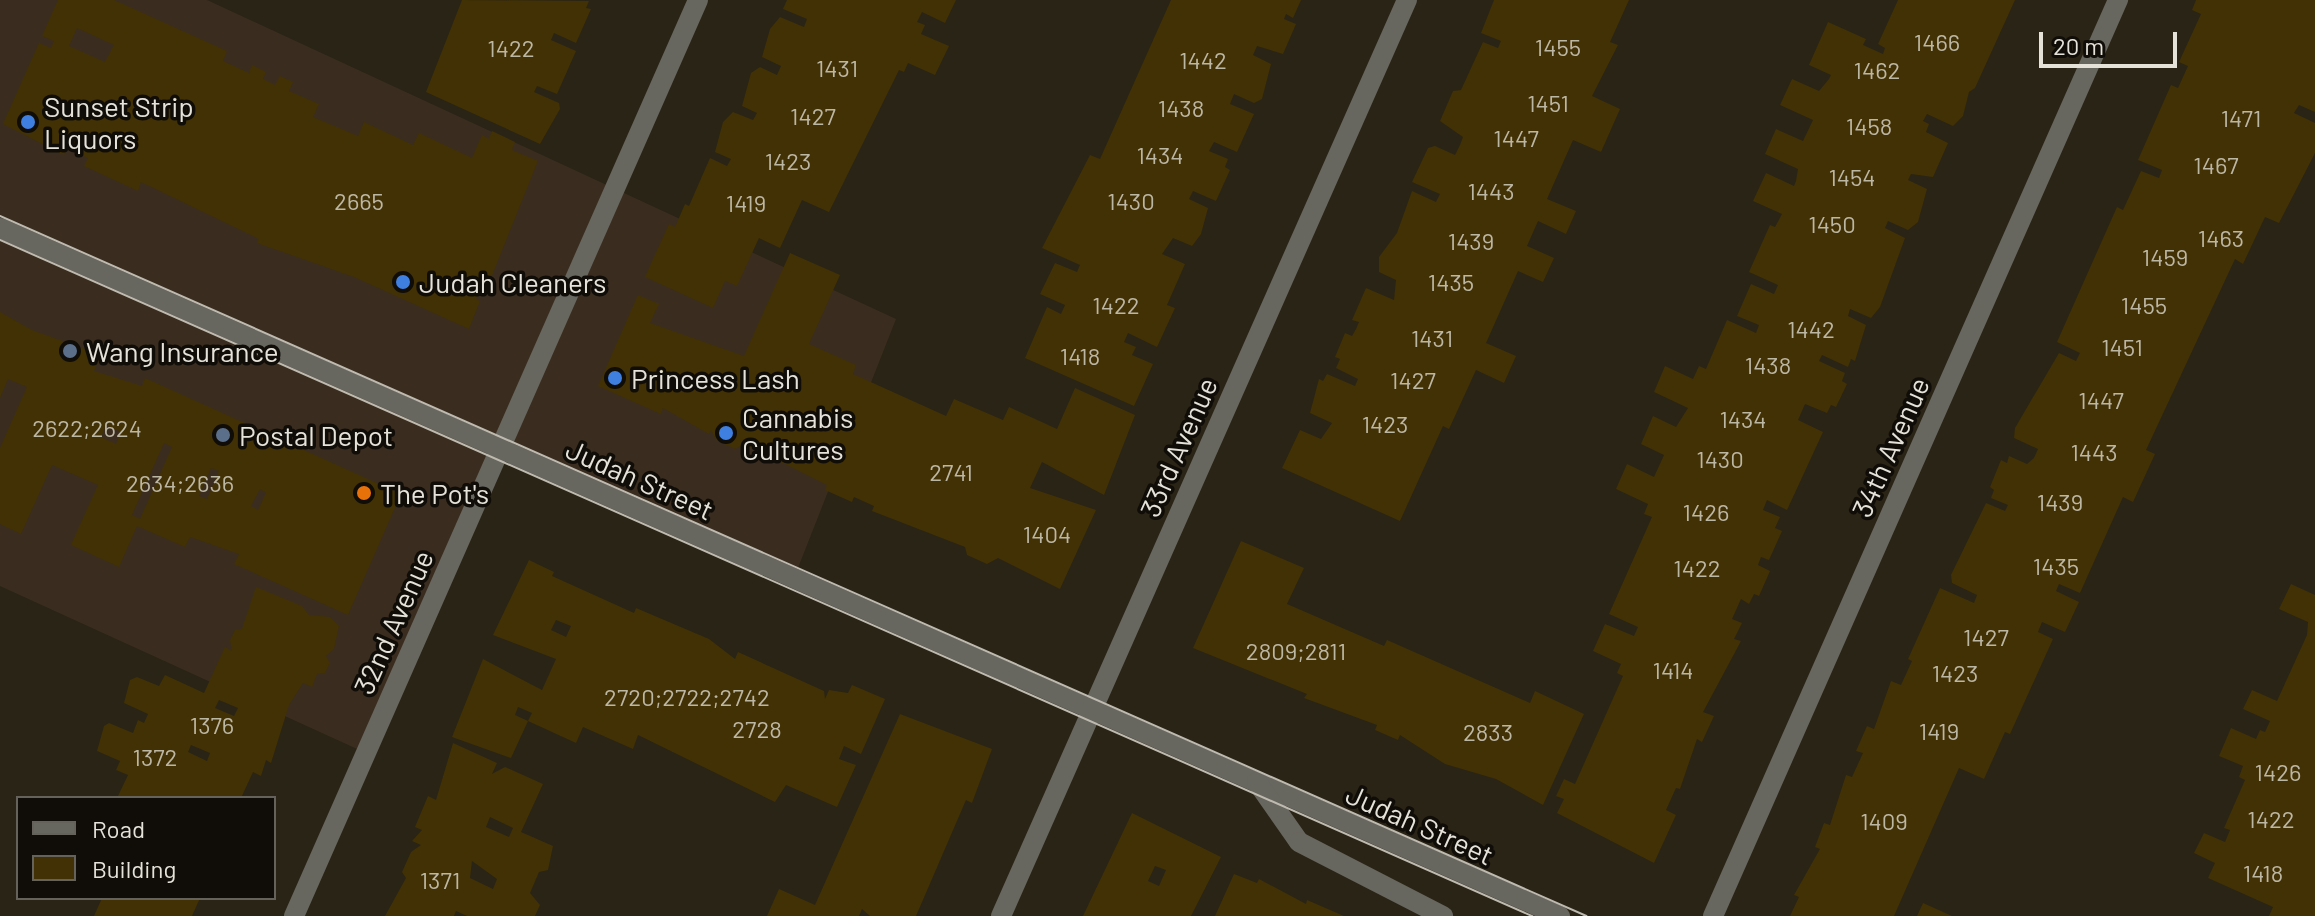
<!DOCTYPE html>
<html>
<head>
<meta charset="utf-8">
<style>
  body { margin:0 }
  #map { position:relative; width:2315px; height:916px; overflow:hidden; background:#2a2416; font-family:Barlow,sans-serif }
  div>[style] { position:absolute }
  .commercial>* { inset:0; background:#3a2d1f }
  .building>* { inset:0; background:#423104 }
  .minor>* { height:20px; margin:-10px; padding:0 10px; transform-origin:10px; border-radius:10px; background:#67665f }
  .tertiary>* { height:20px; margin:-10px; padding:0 10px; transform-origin:10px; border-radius:10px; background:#67665f }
  .tram>* { height:2px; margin:-1px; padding:0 1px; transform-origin:1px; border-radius:1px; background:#bebab0 }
  .dots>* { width:22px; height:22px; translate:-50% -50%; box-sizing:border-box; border:4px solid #100d08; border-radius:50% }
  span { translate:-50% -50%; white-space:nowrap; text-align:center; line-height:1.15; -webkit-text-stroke:7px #100d08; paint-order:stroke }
  .number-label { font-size:24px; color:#bcb6a4 }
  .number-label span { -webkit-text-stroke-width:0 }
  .poi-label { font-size:28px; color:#e5e2d9 }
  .left { translate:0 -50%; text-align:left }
  .street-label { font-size:28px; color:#e5e2d9 }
  .legend { position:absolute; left:16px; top:796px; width:260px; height:104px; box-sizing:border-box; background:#100d08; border:2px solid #65625c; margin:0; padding:10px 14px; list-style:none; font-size:24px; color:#e5e2d9 }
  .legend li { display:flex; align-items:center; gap:16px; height:40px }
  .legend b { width:40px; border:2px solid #65625c }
  .scale { position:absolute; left:2039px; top:32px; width:138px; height:36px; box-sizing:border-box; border:4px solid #e5e2d9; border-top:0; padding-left:10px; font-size:24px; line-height:28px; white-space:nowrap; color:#e5e2d9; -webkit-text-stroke:6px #100d08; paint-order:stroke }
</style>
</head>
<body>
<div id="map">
  <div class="commercial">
    <div style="clip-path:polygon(0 0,207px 0,896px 319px,794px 578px,500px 449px,366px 753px,0 586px)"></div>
  </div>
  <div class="building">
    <div style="clip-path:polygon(evenodd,58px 0,114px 0,227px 51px,223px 61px,249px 73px,252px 65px,266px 72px,263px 79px,275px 85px,280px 76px,293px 82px,289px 91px,319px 104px,313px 117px,358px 136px,364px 122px,413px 145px,419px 133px,472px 158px,482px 135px,489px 139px,492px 131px,515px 142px,512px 150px,538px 161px,491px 278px,487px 275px,476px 299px,480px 301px,469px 329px,354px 277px,257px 243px,259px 239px,141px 182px,138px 191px,84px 166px,88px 158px,67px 149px,64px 155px,3px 124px,39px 43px,51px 48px,54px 41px,42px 36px,58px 0,77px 28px,114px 45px,105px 62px,69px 46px,77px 28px)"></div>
    <div style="clip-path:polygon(462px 0,589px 1px,586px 8px,591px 9px,576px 43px,554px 33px,551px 40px,576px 51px,557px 94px,537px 86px,534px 92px,559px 103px,560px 109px,540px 144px,426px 92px)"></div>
    <div style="clip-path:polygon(787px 0,956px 0,945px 23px,922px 12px,917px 22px,925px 25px,921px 34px,949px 46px,935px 75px,908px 63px,904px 72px,899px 70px,829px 212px,802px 200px,780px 248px,759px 238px,737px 286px,725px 281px,713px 308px,645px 277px,669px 224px,675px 227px,685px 204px,689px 206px,710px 158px,727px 166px,731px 159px,715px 152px,723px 122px,733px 112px,753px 120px,757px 113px,742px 106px,751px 73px,760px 67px,777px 75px,781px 66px,762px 57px,770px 29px,780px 17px,804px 27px,807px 19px,783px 9px)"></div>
    <div style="clip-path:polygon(1171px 0,1301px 0,1293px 18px,1286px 14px,1284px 19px,1296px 24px,1283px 54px,1257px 46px,1253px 55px,1271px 64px,1262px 99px,1254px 103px,1234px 94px,1230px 104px,1254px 114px,1237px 152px,1214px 142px,1209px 151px,1228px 159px,1225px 167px,1230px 170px,1216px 201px,1193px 191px,1189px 199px,1208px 208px,1201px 234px,1192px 246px,1173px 238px,1162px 254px,1185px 264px,1167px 305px,1175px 308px,1157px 347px,1128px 333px,1124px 342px,1136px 347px,1132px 355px,1153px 364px,1134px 406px,1025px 358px,1047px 307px,1061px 314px,1065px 305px,1040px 294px,1055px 263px,1077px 272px,1080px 265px,1042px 248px,1090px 155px,1100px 159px)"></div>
    <div style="clip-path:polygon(1494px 0,1629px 0,1610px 42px,1618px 45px,1592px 96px,1620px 109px,1601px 152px,1573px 140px,1547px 199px,1576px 211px,1566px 234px,1538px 221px,1527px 246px,1554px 258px,1543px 282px,1518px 271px,1486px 343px,1516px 356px,1504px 383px,1476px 370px,1449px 429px,1443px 426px,1400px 521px,1282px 468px,1300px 430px,1321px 439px,1332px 423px,1310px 413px,1319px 379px,1323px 381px,1327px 374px,1355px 386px,1358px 379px,1336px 368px,1340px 359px,1335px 357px,1345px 333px,1352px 336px,1356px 329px,1359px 322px,1352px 320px,1366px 288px,1394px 300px,1396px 280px,1379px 272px,1379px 257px,1397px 233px,1412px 191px,1436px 202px,1440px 194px,1412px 182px,1428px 148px,1435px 146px,1455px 155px,1460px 145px,1463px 137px,1440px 121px,1453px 91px,1461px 90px,1483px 42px,1498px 48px,1501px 41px,1481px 33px)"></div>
    <div style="clip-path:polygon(1898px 0,2015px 0,1975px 88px,1969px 92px,1963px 116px,1953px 126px,1927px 114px,1923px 121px,1929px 124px,1926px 132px,1948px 143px,1933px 177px,1911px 174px,1908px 180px,1927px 189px,1918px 222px,1908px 230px,1888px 221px,1885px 228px,1905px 238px,1880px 307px,1871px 318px,1850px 309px,1848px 316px,1866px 325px,1855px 361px,1851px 359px,1848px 367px,1822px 355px,1819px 361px,1845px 373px,1842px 381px,1847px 384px,1836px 407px,1831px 405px,1827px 413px,1805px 404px,1798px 420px,1823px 432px,1787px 510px,1767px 500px,1763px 510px,1780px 517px,1775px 528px,1782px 531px,1769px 560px,1761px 557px,1758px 565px,1770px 571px,1759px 596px,1754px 594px,1749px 604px,1741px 599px,1732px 619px,1742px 623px,1734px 639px,1741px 641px,1703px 712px,1714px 716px,1702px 742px,1697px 739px,1680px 789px,1676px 788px,1666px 810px,1676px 815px,1654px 863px,1557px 813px,1564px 799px,1556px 796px,1564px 779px,1575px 784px,1623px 676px,1617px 673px,1621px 664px,1593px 651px,1605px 624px,1634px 636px,1638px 627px,1609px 614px,1652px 517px,1644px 514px,1648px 504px,1616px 489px,1627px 464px,1654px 477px,1664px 455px,1641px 444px,1653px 416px,1676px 427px,1688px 408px,1654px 392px,1665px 366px,1693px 379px,1699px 366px,1706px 369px,1727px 320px,1756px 333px,1759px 325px,1737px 316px,1751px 284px,1774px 294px,1778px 285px,1749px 272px,1770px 225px,1775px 227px,1782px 214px,1753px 201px,1766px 173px,1794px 186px,1796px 181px,1798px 169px,1765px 154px,1776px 129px,1803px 141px,1813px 120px,1780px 105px,1792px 79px,1819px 91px,1829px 79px,1831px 75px,1809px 65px,1828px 22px,1866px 39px,1863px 45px,1883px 54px,1885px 48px,1878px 44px)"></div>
    <div style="clip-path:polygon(2196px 0,2315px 0,2315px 112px,2299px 105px,2294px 113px,2315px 123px,2315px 153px,2279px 223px,2265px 217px,2243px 264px,2235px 259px,2146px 450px,2155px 454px,2133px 502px,2123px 497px,2080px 593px,2059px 584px,2056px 591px,2079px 602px,2065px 632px,2042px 622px,2038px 632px,2053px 639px,2010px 734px,2005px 732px,1984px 779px,1959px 768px,1894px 916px,1790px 916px,1799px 897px,1794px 895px,1820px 849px,1815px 847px,1824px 823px,1830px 825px,1846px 775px,1852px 777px,1863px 753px,1856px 751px,1867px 726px,1874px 729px,1891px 681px,1901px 685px,1912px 661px,1908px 659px,1940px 588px,1974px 603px,1977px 595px,1952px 583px,1951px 575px,1986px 503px,2005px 511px,2008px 505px,1991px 498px,1994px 490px,1990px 487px,2001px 460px,2007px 463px,2009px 456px,2027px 464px,2034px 458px,2038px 449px,2014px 438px,2015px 428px,2059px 353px,2076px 361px,2080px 353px,2057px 342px,2117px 207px,2123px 210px,2141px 171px,2159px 178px,2162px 170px,2138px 160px,2171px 85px,2178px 88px,2188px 66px,2179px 62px,2201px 14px,2192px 10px)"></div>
    <div style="clip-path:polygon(790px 253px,840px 275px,809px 344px,856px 365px,853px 374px,946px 416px,954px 399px,1003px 420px,1009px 407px,1057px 429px,1075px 388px,1135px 415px,1104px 495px,1042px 462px,1030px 488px,1096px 510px,1060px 589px,998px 558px,987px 564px,967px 555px,965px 547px,872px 511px,874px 506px,854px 497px,852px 502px,825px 490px,827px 485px,761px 452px,744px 444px,735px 449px,716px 440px,711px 430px,709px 434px,663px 408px,661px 414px,598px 386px,638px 295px,659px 304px,650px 323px,744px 356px)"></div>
    <div style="clip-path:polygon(evenodd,0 312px,32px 330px,101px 355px,94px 371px,142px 386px,145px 378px,401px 494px,348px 615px,234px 564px,239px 554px,190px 537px,185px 547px,137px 526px,119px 567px,71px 545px,98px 485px,52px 465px,21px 534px,0 524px,0 448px,27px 387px,8px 379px,0 398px,0 312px,106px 425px,121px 432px,116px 444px,101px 437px,106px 425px,0 312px,164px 443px,172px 447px,140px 519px,132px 515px,164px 443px,0 312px,211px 468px,219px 471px,207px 499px,199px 496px,211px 468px,0 312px,260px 489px,266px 493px,258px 510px,251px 506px,260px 489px)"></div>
    <div style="clip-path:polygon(1241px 541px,1304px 568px,1287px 604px,1384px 646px,1387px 640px,1530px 703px,1535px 691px,1584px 714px,1543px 805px,1496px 779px,1445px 764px,1400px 735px,1398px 740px,1375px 730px,1377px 725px,1304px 698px,1307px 694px,1193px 648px)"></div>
    <div style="clip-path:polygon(evenodd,529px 560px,554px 572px,552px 576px,634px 613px,636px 608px,709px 639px,735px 659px,738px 652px,824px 691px,825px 699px,829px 690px,848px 693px,852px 685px,885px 699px,861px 754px,844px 746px,839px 759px,856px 765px,837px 807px,786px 785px,775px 802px,638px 735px,633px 749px,583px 727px,576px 743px,528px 721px,532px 713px,518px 707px,515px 715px,528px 721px,511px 758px,452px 737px,483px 659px,542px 690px,556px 659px,493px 635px,529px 560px,556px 620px,571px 626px,566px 637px,551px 630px,556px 620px)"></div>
    <div style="clip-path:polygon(2291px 584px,2315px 595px,2315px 916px,2269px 916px,2273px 907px,2208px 878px,2215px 863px,2194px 853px,2204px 833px,2225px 842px,2230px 830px,2224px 828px,2245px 780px,2239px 777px,2243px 766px,2219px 756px,2231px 728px,2256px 739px,2260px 730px,2265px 732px,2270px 721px,2243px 709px,2252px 690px,2277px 701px,2307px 635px,2308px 622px,2279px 609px)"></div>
    <div style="clip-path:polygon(evenodd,256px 587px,302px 606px,309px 615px,330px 617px,339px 626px,334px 649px,326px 656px,330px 663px,325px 673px,317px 674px,312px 687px,303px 683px,289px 705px,271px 763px,266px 760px,261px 776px,253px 772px,241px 798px,117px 798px,128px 775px,116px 770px,120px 761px,97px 751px,104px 726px,109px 723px,133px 733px,138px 720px,144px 723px,148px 714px,124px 703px,130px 680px,137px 677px,159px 686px,165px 675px,204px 693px,225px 647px,232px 651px,230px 640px,235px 630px,242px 629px,256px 587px,219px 700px,238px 708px,234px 716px,215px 708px,219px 700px,256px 587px,191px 745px,210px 753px,207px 761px,188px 752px,191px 745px)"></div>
    <div style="clip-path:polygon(900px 714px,992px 749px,972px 803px,966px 800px,916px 916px,870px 916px,862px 909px,859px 916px,767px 916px,779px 889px,815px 905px)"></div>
    <div style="clip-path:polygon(evenodd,453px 743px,497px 763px,492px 774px,505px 767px,543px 784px,521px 832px,553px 846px,548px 870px,539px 872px,530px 893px,540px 905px,535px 916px,467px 916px,456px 911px,454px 916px,385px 916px,406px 878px,402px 872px,411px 852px,421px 845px,412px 841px,422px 830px,415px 827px,428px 796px,436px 800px,453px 743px,490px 817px,513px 828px,509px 837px,486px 827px,490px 817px,453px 743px,472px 861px,497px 879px,493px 889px,470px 878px,472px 861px)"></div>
    <div style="clip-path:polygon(evenodd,1132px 813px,1221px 857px,1191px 916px,1083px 916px,1132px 813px,1155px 866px,1166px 870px,1159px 886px,1148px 881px,1155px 866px)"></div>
    <div style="clip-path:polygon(1234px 874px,1257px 883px,1259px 879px,1306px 904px,1307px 900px,1344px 916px,1215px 916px)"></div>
    <div style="clip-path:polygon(102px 898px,200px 898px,192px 916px,94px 916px)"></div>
    <div style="clip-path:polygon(1923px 903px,1952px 916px,1917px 916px)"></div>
  </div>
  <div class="minor">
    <div style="left:294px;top:916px;width:1001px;rotate:-66.2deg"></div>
    <div style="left:1001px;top:916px;width:1002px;rotate:-66.1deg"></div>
    <div style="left:1713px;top:916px;width:1002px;rotate:-66.15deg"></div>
  </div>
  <div class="tertiary">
    <div style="left:0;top:228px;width:1705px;rotate:23.8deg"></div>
    <div style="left:1257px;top:782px;width:73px;rotate:55deg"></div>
    <div style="left:1299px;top:842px;width:162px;rotate:27.2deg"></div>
  </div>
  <div class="tram">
    <div style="left:0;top:216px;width:1734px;rotate:23.81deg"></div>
    <div style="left:0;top:240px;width:1675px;rotate:23.81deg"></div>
  </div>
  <div class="dots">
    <div style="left:28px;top:122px;background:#3f7fe0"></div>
    <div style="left:403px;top:282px;background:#3f7fe0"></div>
    <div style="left:70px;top:351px;background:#5c6f8a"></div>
    <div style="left:615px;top:378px;background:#3f7fe0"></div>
    <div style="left:726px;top:433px;background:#3f7fe0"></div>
    <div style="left:223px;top:435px;background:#5c6f8a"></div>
    <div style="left:364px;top:493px;background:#e8710a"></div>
  </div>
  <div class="number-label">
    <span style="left:1937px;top:42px">1466</span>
    <span style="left:1558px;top:47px">1455</span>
    <span style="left:511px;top:48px">1422</span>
    <span style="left:1203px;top:60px">1442</span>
    <span style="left:837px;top:68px">1431</span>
    <span style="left:1877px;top:70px">1462</span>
    <span style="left:1548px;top:103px">1451</span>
    <span style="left:1181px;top:108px">1438</span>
    <span style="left:813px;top:116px">1427</span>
    <span style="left:2241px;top:118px">1471</span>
    <span style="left:1869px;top:126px">1458</span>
    <span style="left:1516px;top:138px">1447</span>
    <span style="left:1160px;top:155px">1434</span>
    <span style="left:788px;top:161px">1423</span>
    <span style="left:2216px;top:165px">1467</span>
    <span style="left:1852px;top:177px">1454</span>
    <span style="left:1491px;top:191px">1443</span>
    <span style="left:359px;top:201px">2665</span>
    <span style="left:1131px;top:201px">1430</span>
    <span style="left:746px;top:203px">1419</span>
    <span style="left:1832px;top:224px">1450</span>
    <span style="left:2221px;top:238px">1463</span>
    <span style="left:1471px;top:241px">1439</span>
    <span style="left:2165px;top:257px">1459</span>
    <span style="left:1451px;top:282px">1435</span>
    <span style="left:1116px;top:305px">1422</span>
    <span style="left:2144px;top:305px">1455</span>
    <span style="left:1811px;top:329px">1442</span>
    <span style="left:1432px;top:338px">1431</span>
    <span style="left:2122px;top:347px">1451</span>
    <span style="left:1080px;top:356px">1418</span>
    <span style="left:1768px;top:365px">1438</span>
    <span style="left:1413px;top:380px">1427</span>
    <span style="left:2101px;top:400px">1447</span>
    <span style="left:1743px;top:419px">1434</span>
    <span style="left:1385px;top:424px">1423</span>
    <span style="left:87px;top:428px">2622;2624</span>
    <span style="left:2094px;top:452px">1443</span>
    <span style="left:1720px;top:459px">1430</span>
    <span style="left:951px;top:472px">2741</span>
    <span style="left:180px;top:483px">2634;2636</span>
    <span style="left:2060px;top:502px">1439</span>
    <span style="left:1706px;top:512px">1426</span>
    <span style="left:1047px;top:534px">1404</span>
    <span style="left:2056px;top:566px">1435</span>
    <span style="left:1697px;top:568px">1422</span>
    <span style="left:1986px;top:637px">1427</span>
    <span style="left:1296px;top:651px">2809;2811</span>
    <span style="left:1673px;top:670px">1414</span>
    <span style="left:1955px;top:673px">1423</span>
    <span style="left:687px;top:697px">2720;2722;2742</span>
    <span style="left:212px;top:725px">1376</span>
    <span style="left:757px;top:729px">2728</span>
    <span style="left:1939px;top:731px">1419</span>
    <span style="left:1488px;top:732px">2833</span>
    <span style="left:155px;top:757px">1372</span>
    <span style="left:2278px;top:772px">1426</span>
    <span style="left:2271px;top:819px">1422</span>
    <span style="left:1884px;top:821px">1409</span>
    <span style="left:2263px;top:873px">1418</span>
    <span style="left:440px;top:880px">1371</span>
  </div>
  <div class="poi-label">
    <span class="left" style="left:44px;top:122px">Sunset Strip<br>Liquors</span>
    <span class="left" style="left:419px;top:282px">Judah Cleaners</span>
    <span class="left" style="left:86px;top:351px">Wang Insurance</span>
    <span class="left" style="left:631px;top:378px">Princess Lash</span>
    <span class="left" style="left:742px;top:433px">Cannabis<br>Cultures</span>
    <span class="left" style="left:239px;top:435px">Postal Depot</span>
    <span class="left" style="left:380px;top:493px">The Pot's</span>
  </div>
  <div class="street-label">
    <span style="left:1178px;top:447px;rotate:-66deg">33rd Avenue</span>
    <span style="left:1890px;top:447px;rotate:-66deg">34th Avenue</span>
    <span style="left:640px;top:479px;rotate:24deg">Judah Street</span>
    <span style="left:393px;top:622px;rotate:-66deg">32nd Avenue</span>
    <span style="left:1420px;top:824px;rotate:24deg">Judah Street</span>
  </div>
  <ul class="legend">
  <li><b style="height:10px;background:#67665f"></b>Road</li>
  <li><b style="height:22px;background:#423104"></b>Building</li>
  </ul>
  <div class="scale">20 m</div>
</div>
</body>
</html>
